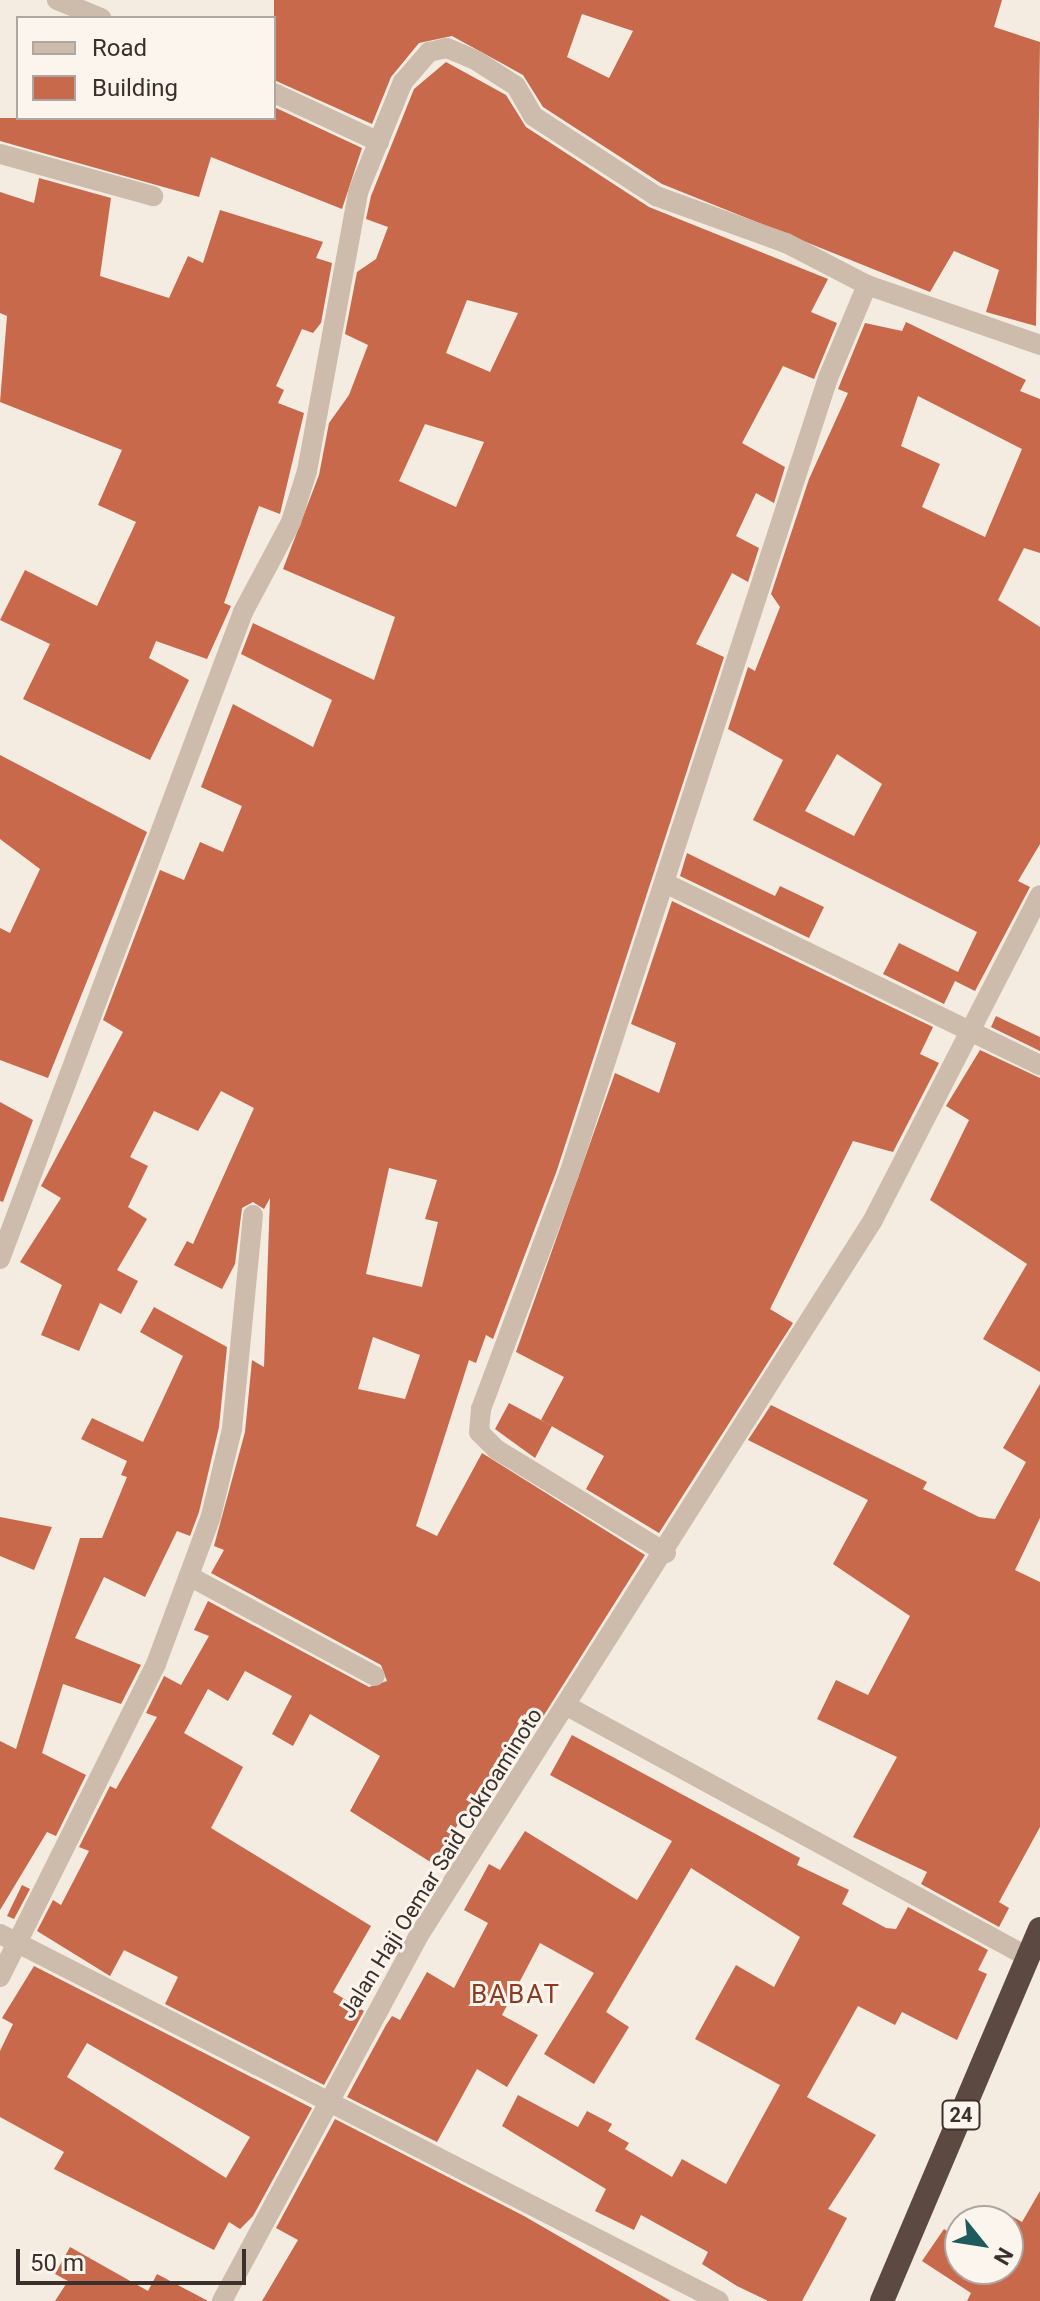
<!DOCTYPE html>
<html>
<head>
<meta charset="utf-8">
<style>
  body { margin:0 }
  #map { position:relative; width:1040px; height:2301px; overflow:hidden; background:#f4ebe1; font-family:Roboto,sans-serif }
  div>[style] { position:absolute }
  .building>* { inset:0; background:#c8694b }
  .minor>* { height:20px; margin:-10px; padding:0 10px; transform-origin:10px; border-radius:10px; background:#cdbbac }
  .highway>* { height:24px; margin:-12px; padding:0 12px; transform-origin:12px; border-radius:12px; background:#5c4a42 }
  span { translate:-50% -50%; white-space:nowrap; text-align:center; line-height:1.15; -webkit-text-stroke:6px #fbf5ee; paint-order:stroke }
  .shield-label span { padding:2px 6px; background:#fbf5ee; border:2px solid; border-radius:6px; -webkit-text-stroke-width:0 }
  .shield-label { font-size:20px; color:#3b302b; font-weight:700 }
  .street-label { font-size:22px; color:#3b302b }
  .quarter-label { font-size:26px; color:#8c3b22; letter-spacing:2px }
  .legend { position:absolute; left:16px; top:16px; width:260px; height:104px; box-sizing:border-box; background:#fbf5ee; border:2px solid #aea6a0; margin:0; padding:10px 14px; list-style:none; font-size:24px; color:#3b302b }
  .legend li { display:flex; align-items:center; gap:16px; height:40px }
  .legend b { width:40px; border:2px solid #aea6a0 }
  .north { position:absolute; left:944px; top:2205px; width:80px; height:80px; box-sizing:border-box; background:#fbf5ee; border:2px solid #aea6a0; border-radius:50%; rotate:120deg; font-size:22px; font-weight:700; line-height:32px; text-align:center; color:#3b302b }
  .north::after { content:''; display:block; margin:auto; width:28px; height:36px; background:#1f5a5e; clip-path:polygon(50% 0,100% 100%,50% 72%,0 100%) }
  .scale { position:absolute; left:16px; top:2249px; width:230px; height:36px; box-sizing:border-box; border:4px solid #3b302b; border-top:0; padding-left:10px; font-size:24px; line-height:28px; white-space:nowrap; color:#3b302b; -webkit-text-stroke:6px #fbf5ee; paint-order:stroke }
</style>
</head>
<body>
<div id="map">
  <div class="building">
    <div style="clip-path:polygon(evenodd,274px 0,1002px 0,994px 27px,1040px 42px,1036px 326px,986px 312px,999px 270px,954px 251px,930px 292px,662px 184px,543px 107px,523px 75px,452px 36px,419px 43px,391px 77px,372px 124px,274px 80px,274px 0,582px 14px,633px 31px,609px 78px,567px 57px,582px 14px)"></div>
    <div style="clip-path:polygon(evenodd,446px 62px,506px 95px,526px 127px,649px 207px,828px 279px,811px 312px,837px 323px,814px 379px,783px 366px,742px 443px,785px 467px,774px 503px,756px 493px,736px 536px,759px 548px,748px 582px,732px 573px,696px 644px,724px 657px,557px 1170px,493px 1339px,486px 1335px,476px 1363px,469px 1360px,416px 1526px,437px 1536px,482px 1453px,645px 1555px,539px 1723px,524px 1714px,498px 1761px,510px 1768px,492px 1796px,481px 1790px,432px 1863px,350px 1811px,380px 1756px,310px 1714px,293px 1746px,272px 1734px,292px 1696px,245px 1671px,228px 1701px,208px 1689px,184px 1733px,243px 1767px,211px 1828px,371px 1926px,333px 1992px,364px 2011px,324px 2085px,165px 2004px,178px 1977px,124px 1950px,110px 1976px,37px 1931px,53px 1900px,61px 1905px,89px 1851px,79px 1847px,110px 1786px,116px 1789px,157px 1717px,146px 1713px,164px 1676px,181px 1685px,209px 1636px,194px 1630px,208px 1601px,369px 1687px,387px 1681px,381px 1665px,211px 1573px,224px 1550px,214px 1546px,245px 1432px,252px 1360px,264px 1367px,270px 1198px,264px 1209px,253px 1202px,242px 1208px,235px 1264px,222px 1289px,174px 1265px,187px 1241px,193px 1244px,254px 1108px,221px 1091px,198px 1131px,154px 1111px,130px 1157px,148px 1166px,128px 1207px,147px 1219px,117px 1270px,138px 1281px,121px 1314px,100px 1303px,79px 1351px,41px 1335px,62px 1285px,20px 1262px,61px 1198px,41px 1186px,123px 1032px,103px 1020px,160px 870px,184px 880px,200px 842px,223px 852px,242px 806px,201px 787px,233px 704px,313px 747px,332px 700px,241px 654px,253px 623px,374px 680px,395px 617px,283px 569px,319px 475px,329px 423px,349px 395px,368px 345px,345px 334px,357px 272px,376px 259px,388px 227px,366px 219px,371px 196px,414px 89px,446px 62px,467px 300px,518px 313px,490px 372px,446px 353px,467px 300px,446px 62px,425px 424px,484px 442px,456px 507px,399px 481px,425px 424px,446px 62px,389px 1168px,437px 1180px,425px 1219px,438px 1222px,422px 1287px,366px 1274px,389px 1168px,446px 62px,373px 1337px,420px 1355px,405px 1399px,358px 1389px,373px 1337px)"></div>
    <div style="clip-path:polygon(274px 107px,362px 148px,342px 209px,211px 157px,199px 197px,0 141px,0 118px,274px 118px)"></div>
    <div style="clip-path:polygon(39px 178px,111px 198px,100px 276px,169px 298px,188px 256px,203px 263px,220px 210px,323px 242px,316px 258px,332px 263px,321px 323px,313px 333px,302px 329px,276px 386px,284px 390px,278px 403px,304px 413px,280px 514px,259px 506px,224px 603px,231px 606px,207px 659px,156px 641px,149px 658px,189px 680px,150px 760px,23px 699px,50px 644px,0 620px,25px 570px,97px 606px,136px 522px,98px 505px,122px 450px,0 402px,7px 316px,0 313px,0 192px,34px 203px)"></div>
    <div style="clip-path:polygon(evenodd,906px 322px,1026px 380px,1020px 391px,1040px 399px,1040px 553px,1024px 548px,998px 600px,1040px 627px,1040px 844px,1018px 881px,1030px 887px,975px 991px,955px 981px,944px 1004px,883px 974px,899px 943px,958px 972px,977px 932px,753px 820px,783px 760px,728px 729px,748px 667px,755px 671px,780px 607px,771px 594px,809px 479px,848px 393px,838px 389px,865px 323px,902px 331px,906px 322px,918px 396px,1022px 449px,985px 537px,922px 507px,940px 464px,901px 446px,918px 396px,906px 322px,837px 754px,882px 784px,854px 836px,805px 811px,837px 754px)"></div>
    <div style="clip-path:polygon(0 755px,147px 832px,48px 1078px,0 1060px,0 928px,10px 933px,40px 869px,0 839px)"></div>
    <div style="clip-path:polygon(687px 853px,775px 896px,780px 886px,824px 907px,809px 938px,680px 876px)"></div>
    <div style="clip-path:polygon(672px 901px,933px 1027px,920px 1054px,939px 1063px,893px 1152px,853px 1141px,770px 1309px,793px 1323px,659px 1533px,586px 1489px,604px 1456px,541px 1420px,564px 1377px,516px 1352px,615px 1073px,659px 1093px,676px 1043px,631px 1024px)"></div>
    <div style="clip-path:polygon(996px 1016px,1040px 1037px,1040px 1051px,991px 1027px)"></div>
    <div style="clip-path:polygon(980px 1050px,1040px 1078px,1040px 1372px,983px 1339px,1027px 1264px,930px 1200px,969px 1120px,946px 1106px)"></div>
    <div style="clip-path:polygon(0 1102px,33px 1120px,3px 1202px,0 1201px)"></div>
    <div style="clip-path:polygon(154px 1307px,227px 1347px,219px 1427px,199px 1512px,190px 1536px,177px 1531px,145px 1597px,104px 1577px,75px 1638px,141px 1665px,121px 1704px,63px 1684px,42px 1753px,86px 1775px,56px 1836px,47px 1832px,0 1910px,0 1741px,16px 1749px,80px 1538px,102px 1538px,127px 1477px,121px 1475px,127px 1461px,81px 1439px,92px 1418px,143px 1442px,183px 1356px,140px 1332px)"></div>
    <div style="clip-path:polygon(1040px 1384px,1040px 1518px,1015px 1570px,1040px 1582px,1040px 1827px,999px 1902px,1009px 1908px,999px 1927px,921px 1884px,927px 1872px,853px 1837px,897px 1757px,817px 1719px,836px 1680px,868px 1695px,910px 1616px,833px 1564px,868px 1500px,748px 1440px,771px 1405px,927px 1482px,923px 1489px,979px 1517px,995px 1519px,1026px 1462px,1003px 1448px)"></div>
    <div style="clip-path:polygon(509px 1403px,552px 1426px,535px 1458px,495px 1429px)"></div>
    <div style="clip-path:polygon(0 1517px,52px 1527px,34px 1570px,0 1556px)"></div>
    <div style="clip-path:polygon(572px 1735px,800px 1858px,797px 1865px,849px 1890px,842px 1904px,886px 1928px,896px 1929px,908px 1907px,988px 1950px,978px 1970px,987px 1974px,957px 2040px,902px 2012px,895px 2025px,858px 2006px,807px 2097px,876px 2135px,828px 2209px,847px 2218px,802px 2301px,768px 2301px,737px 2286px,702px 2264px,708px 2252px,641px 2215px,634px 2230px,595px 2211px,606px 2189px,502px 2126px,518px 2095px,578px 2127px,587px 2111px,612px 2124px,608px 2131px,629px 2143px,625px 2149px,672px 2177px,682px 2159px,726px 2184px,780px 2085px,695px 2039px,736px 1965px,774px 1987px,800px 1937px,691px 1868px,606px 2012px,629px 2027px,594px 2084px,544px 2054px,594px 1973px,540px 1943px,502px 2015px,538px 2035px,507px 2087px,477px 2069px,437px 2142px,347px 2097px,386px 2025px,392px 2016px,400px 2020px,427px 1972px,454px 1988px,488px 1923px,464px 1910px,489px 1864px,500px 1870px,525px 1831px,637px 1900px,672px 1841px,550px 1775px)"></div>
    <div style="clip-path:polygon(22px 1885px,30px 1889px,14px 1919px,7px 1916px)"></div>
    <div style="clip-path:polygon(evenodd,34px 1966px,312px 2108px,253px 2216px,240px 2229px,229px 2222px,214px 2250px,54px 2169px,64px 2152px,0 2117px,0 2051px,13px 2024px,2px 2018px,34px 1966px,87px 2043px,250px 2137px,226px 2178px,67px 2077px,87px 2043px)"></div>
    <div style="clip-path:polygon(335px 2119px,524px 2216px,671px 2301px,262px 2301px,298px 2240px,276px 2228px)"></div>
    <div style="clip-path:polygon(1040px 2191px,1040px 2301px,967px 2301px,971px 2293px,922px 2261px,944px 2229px,960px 2239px,960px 2269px,1008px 2269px,1008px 2214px,1022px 2222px)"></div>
    <div style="clip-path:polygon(70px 2247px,148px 2291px,157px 2274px,208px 2301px,55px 2301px,68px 2281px,55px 2274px)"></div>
  </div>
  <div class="minor">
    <div style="left:57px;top:0;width:48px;rotate:22.2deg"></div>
    <div style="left:274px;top:93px;width:116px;rotate:25deg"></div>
    <div style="left:0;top:154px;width:159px;rotate:15.4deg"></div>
    <div style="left:665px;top:883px;width:417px;rotate:25.9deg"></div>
    <div style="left:0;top:1259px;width:691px;rotate:-69.41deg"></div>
    <div style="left:243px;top:612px;width:102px;rotate:-61.9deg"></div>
    <div style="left:291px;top:522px;width:53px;rotate:-72.6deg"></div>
    <div style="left:307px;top:471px;width:284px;rotate:-79.6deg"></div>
    <div style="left:358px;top:192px;width:119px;rotate:-67.8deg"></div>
    <div style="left:403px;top:82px;width:40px;rotate:-49deg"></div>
    <div style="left:429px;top:52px;width:18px;rotate:-13deg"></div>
    <div style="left:447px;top:48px;width:33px;rotate:23deg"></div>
    <div style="left:477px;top:61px;width:46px;rotate:32.7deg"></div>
    <div style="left:516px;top:86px;width:34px;rotate:60deg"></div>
    <div style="left:533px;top:116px;width:147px;rotate:33deg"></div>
    <div style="left:656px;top:196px;width:138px;rotate:19.9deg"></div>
    <div style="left:786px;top:243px;width:91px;rotate:27.4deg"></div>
    <div style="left:867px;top:285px;width:183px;rotate:19.1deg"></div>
    <div style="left:666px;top:1553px;width:198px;rotate:-148.6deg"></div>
    <div style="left:497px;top:1450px;width:25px;rotate:-135deg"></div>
    <div style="left:479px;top:1432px;width:23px;rotate:-85deg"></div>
    <div style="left:481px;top:1409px;width:251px;rotate:-69.5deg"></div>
    <div style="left:569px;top:1174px;width:837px;rotate:-71.98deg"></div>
    <div style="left:828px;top:378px;width:101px;rotate:-67.2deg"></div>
    <div style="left:189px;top:1576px;width:211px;rotate:28.3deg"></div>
    <div style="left:567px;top:1706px;width:525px;rotate:28.57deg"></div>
    <div style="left:0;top:1934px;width:807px;rotate:27.04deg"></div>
    <div style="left:0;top:1977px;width:350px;rotate:-63.5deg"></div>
    <div style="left:156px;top:1664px;width:158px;rotate:-69.6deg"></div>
    <div style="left:211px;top:1516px;width:89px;rotate:-76.4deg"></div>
    <div style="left:232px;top:1429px;width:215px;rotate:-84.4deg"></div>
    <div style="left:222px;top:2301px;width:419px;rotate:-61.7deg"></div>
    <div style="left:421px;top:1932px;width:843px;rotate:-57.59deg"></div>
    <div style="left:873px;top:1220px;width:365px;rotate:-62.8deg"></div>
  </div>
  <div class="highway">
    <div style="left:882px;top:2301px;width:404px;rotate:-67deg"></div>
  </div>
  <div class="shield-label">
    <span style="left:961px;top:2115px">24</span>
  </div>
  <div class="street-label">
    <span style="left:441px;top:1863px;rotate:-58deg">Jalan Haji Oemar Said Cokroaminoto</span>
  </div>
  <div class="quarter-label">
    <span style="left:516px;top:1995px">BABAT</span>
  </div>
  <ul class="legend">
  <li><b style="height:10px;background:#cdbbac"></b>Road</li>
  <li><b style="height:22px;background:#c8694b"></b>Building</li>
  </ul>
  <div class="north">N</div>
  <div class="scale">50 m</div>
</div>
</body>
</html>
